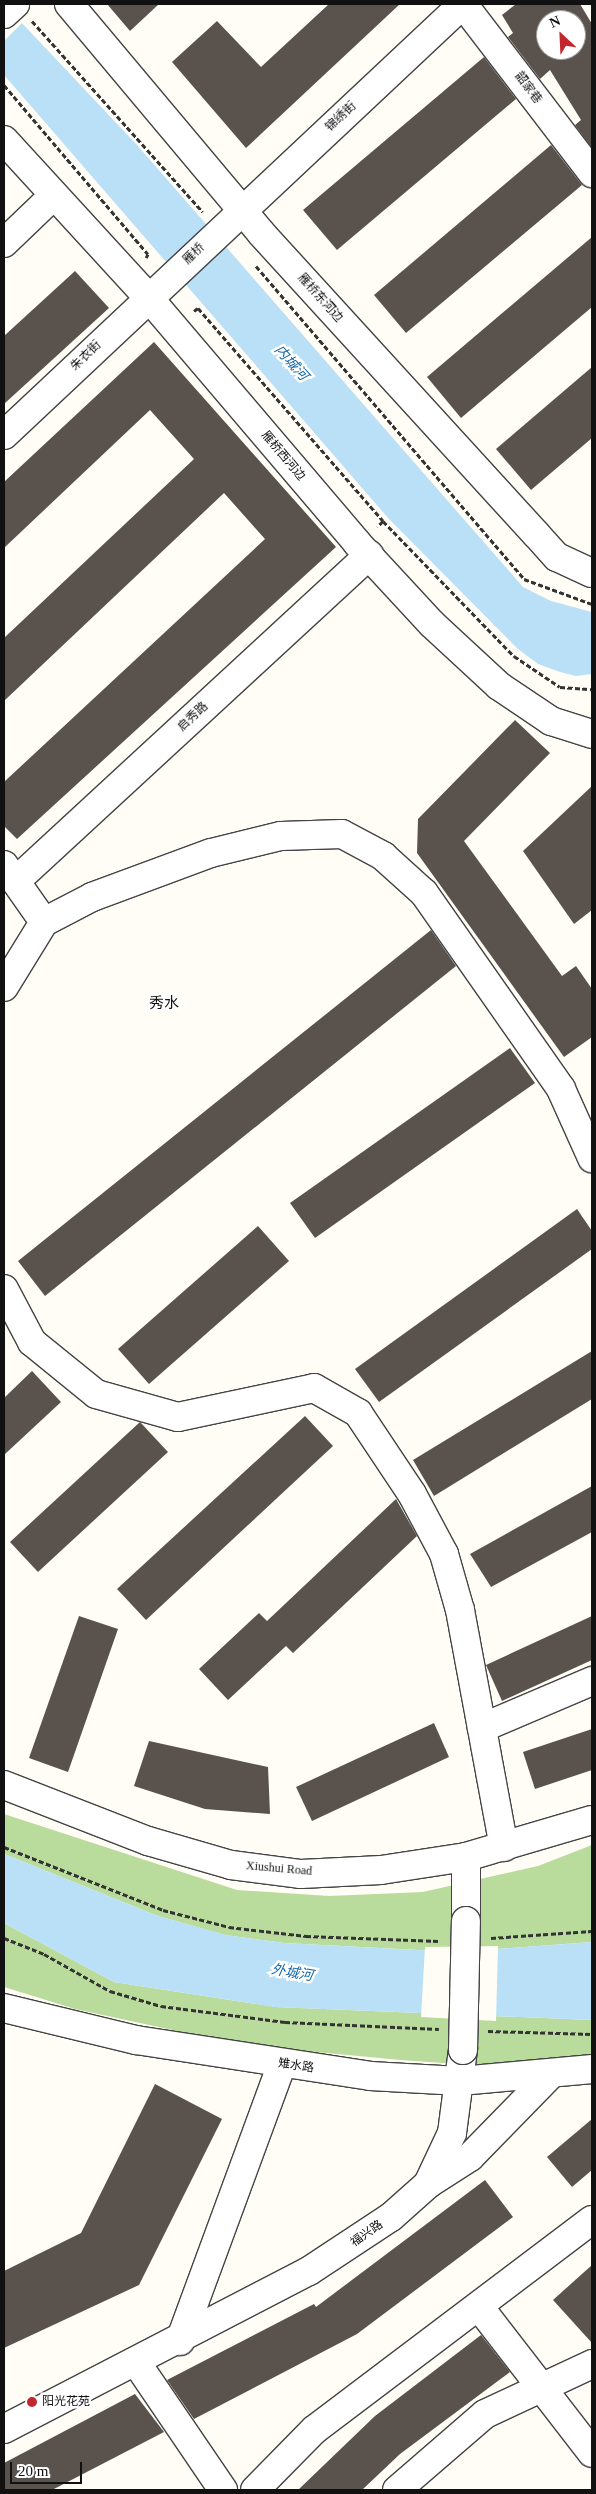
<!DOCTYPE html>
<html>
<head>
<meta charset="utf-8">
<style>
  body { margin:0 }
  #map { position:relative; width:596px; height:2494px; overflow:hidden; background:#fffdf5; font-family:"Times New Roman","Noto Sans SC",serif }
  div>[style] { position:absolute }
  .forest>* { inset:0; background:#b9dc9c }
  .water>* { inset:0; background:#b9e0f7 }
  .pier>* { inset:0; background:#fffdf5 }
  .building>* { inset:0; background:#5a524d }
  .path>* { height:3px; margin-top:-1.5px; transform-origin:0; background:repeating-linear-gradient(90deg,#333 0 5px,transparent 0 7.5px) }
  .roads { filter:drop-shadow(1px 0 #444) drop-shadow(-1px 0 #444) drop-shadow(0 1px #444) drop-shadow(0 -1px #444) }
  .minor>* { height:28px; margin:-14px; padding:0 14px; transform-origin:14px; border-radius:14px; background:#fff }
  .bridges { filter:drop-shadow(1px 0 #444) drop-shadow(-1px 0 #444) drop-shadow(0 1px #444) drop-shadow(0 -1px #444) }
  .minor-bridge>* { height:28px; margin:-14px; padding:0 14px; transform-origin:14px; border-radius:14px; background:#fff }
  .dots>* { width:14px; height:14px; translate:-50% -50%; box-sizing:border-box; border:2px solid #fff; border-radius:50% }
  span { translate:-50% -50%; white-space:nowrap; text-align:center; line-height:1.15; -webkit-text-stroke:5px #fff; paint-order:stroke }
  .street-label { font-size:12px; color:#111 }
  .poi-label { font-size:12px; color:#111 }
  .left { translate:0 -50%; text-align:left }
  .water-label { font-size:14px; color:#1768a6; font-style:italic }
  .quarter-label { font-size:15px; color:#111 }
  .frame { position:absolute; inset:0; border:5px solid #111; pointer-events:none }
  .north { position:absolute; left:536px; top:10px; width:50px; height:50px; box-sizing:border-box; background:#fff; border:1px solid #a0a0a0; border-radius:50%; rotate:335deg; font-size:14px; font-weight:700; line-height:20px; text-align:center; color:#111 }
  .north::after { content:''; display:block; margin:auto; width:18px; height:22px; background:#c4262e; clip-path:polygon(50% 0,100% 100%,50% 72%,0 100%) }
  .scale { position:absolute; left:10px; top:2462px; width:72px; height:22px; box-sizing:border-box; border:2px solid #111; border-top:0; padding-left:6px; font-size:15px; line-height:18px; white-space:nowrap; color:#111; -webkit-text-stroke:4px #fff; paint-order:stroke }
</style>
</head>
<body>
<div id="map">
  <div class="forest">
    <div style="clip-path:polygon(4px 1814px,237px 1890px,329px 1896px,423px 1892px,538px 1866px,592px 1845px,592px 1942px,457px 1952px,284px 1943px,225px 1935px,158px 1916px,4px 1854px)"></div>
    <div style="clip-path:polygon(4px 1923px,114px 1982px,276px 2007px,592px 2020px,592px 2056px,498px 2067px,401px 2060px,242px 2045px,75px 2009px,4px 1987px)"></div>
  </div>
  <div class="water">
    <div style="clip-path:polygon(4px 4px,137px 145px,523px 587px,551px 601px,592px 612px,592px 674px,576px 676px,560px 672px,538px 664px,518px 649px,389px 519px,4px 75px)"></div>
    <div style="clip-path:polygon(4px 1854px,158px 1916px,226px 1935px,284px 1943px,457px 1952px,592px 1942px,592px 2020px,275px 2007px,114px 1982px,4px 1923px)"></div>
  </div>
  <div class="pier">
    <div style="clip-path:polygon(4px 4px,12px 4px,26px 19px,4px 41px)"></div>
    <div style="clip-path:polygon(498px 1946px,496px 2021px,421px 2017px,425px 1947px)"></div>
  </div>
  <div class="building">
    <div style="clip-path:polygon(107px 4px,159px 4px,130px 31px)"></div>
    <div style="clip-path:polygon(329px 4px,400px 4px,246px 148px,172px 62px,217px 21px,261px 67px)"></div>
    <div style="clip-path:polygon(evenodd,516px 4px,580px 4px,592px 24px,592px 148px,575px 125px,581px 120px,550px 70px,540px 79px,508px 37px,513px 33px,502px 15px,516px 4px,546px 20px,576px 20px,576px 50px,546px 50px,546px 20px)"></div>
    <div style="clip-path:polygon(484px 57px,516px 99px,337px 250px,303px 210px)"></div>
    <div style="clip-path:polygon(551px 145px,582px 185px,406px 333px,374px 295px)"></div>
    <div style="clip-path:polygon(592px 237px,592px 307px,461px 418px,427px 377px)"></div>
    <div style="clip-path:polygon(75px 271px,109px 308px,4px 404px,4px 336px)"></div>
    <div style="clip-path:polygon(154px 342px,336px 547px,17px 839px,4px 826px,4px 782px,265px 539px,224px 493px,4px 701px,4px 638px,194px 459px,150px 410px,4px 548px,4px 482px)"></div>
    <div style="clip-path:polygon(592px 367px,592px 438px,531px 490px,496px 449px)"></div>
    <div style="clip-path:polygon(515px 720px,550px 753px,464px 841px,562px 976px,576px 966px,592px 989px,592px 1037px,564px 1057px,417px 853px,418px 819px)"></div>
    <div style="clip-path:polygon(592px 786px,592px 910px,574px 924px,523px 851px)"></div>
    <div style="clip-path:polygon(431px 930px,456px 966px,45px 1296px,18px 1261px)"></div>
    <div style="clip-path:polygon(510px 1048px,535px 1083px,315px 1238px,290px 1203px)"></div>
    <div style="clip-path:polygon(577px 1209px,592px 1231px,592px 1249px,379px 1402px,355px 1369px)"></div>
    <div style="clip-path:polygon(258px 1226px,289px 1261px,149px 1384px,118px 1349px)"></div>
    <div style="clip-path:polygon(592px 1351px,592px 1399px,434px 1496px,413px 1460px)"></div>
    <div style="clip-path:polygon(32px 1371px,61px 1402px,4px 1455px,4px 1398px)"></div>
    <div style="clip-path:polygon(305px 1416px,333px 1446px,146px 1620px,117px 1589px)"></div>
    <div style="clip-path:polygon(140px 1422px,168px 1452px,38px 1572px,10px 1542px)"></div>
    <div style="clip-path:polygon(592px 1486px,592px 1532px,491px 1587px,470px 1554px)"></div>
    <div style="clip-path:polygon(396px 1499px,417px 1536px,293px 1653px,286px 1646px,228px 1700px,199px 1669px,259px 1613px,267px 1621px)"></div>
    <div style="clip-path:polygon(79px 1616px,118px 1629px,68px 1772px,29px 1758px)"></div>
    <div style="clip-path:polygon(592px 1616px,592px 1660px,502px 1701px,486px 1665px)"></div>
    <div style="clip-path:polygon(434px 1723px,449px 1757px,312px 1821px,296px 1787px)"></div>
    <div style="clip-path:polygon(592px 1729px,592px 1770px,535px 1789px,523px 1752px)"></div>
    <div style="clip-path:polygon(149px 1741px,268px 1767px,270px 1814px,205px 1809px,134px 1786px)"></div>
    <div style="clip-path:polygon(155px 2084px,222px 2119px,139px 2285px,4px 2348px,4px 2271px,81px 2233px)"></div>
    <div style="clip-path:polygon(592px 2119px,592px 2170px,572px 2187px,547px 2157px)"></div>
    <div style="clip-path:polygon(485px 2180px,513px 2217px,357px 2334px,194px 2419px,167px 2380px,314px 2304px,316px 2307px)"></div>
    <div style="clip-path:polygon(592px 2265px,592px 2343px,553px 2300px)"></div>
    <div style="clip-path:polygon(481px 2335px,510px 2372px,400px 2454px,362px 2490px,298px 2490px,375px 2416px)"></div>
    <div style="clip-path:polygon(135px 2394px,164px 2432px,52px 2490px,4px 2490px,4px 2463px)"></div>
  </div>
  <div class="path">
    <div style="left:32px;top:21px;width:256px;rotate:48.2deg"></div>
    <div style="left:4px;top:85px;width:222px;rotate:49.6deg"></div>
    <div style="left:148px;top:254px;width:4px;rotate:117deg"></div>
    <div style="left:256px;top:266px;width:412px;rotate:49.4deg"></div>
    <div style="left:524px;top:579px;width:72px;rotate:20.2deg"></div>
    <div style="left:194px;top:311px;width:5px;rotate:-37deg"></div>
    <div style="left:198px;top:308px;width:282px;rotate:49deg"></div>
    <div style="left:383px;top:521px;width:8px;rotate:135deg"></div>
    <div style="left:383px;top:521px;width:188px;rotate:45.9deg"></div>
    <div style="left:514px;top:656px;width:55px;rotate:34deg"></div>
    <div style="left:560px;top:687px;width:32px;rotate:4deg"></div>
    <div style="left:4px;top:1847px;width:171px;rotate:21.6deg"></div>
    <div style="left:163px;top:1910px;width:68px;rotate:14.4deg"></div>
    <div style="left:229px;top:1927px;width:78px;rotate:6.7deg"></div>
    <div style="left:306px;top:1936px;width:133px;rotate:2.2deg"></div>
    <div style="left:4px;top:1938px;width:43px;rotate:21.8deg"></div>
    <div style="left:44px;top:1954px;width:76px;rotate:29.3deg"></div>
    <div style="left:110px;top:1991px;width:53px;rotate:16.4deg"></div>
    <div style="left:161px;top:2006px;width:125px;rotate:7.4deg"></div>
    <div style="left:285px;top:2022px;width:154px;rotate:2.6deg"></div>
    <div style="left:491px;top:1938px;width:101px;rotate:-4deg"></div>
    <div style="left:488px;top:2031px;width:104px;rotate:1.7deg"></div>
  </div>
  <div class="roads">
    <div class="minor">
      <div style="left:69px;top:4px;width:299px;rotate:50deg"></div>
      <div style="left:261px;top:233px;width:408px;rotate:47.6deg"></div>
      <div style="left:536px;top:534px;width:31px;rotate:48deg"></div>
      <div style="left:557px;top:557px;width:38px;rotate:25deg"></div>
      <div style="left:463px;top:4px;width:213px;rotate:52.6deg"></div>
      <div style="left:4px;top:14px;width:15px;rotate:-42deg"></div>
      <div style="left:4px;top:140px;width:213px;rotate:47.5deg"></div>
      <div style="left:148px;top:297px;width:323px;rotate:49.6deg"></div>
      <div style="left:357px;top:543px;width:110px;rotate:47.2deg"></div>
      <div style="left:432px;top:624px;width:91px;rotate:42.8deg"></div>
      <div style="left:499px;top:686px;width:63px;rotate:33.9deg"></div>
      <div style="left:551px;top:721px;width:43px;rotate:17.6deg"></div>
      <div style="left:4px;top:243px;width:69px;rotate:-43.8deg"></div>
      <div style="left:4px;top:435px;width:630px;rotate:-43.2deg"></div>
      <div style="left:4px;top:865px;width:70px;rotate:54.9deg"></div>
      <div style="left:18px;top:879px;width:478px;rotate:-42.7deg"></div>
      <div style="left:4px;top:987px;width:76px;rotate:-58.4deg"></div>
      <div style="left:44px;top:922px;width:54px;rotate:-27.5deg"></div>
      <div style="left:92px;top:897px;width:127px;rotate:-20.3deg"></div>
      <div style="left:211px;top:853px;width:72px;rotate:-13.7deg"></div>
      <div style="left:281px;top:836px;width:61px;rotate:-1.9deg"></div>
      <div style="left:342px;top:834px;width:47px;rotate:28.2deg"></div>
      <div style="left:383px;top:856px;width:55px;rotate:42.1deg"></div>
      <div style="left:424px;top:893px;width:239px;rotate:55deg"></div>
      <div style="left:561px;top:1089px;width:76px;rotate:65.8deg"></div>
      <div style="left:4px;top:1289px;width:60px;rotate:62.2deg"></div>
      <div style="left:32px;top:1342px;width:82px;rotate:39.1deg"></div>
      <div style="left:96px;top:1394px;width:85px;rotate:15.7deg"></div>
      <div style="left:178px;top:1417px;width:139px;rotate:-12deg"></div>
      <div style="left:314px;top:1388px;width:51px;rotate:29.6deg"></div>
      <div style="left:358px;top:1413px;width:97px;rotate:56.3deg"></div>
      <div style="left:412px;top:1494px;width:68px;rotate:61.9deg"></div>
      <div style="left:444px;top:1554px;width:58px;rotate:74.1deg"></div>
      <div style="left:460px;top:1610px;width:241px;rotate:79.5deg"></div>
      <div style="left:482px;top:1728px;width:120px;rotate:-23.1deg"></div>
      <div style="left:4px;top:1785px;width:155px;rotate:21.3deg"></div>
      <div style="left:148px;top:1841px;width:86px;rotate:16.1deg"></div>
      <div style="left:231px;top:1865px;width:71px;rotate:7.3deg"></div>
      <div style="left:301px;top:1874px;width:80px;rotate:-2.9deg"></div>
      <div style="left:381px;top:1870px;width:86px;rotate:-8.7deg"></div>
      <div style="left:466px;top:1857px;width:131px;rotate:-16.4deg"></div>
      <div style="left:466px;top:1857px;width:64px;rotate:90deg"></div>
      <div style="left:4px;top:2008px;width:136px;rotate:13.6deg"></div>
      <div style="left:136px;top:2040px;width:237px;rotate:8.7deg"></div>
      <div style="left:370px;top:2076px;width:90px;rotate:3.2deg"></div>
      <div style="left:460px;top:2081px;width:133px;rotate:-5.2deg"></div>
      <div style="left:428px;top:2184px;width:50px;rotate:-32.7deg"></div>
      <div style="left:470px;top:2157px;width:116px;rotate:-45.7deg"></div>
      <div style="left:480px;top:2308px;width:183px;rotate:52.3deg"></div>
      <div style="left:180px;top:2341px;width:295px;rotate:-69.8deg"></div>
      <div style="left:136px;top:2362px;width:155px;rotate:55.8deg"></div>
      <div style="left:4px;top:2429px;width:343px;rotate:-27.4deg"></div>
      <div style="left:309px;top:2271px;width:98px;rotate:-33.4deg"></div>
      <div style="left:391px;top:2217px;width:50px;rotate:-41.7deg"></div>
      <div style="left:428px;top:2184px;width:56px;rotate:-64.8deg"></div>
      <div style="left:452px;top:2133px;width:84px;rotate:-82.5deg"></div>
      <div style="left:255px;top:2490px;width:84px;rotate:-45.5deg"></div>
      <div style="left:314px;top:2430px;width:348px;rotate:-37.1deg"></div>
      <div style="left:397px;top:2490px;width:116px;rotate:-40.8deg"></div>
      <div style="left:485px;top:2414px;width:118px;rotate:-25deg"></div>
    </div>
  </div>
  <div class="bridges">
    <div class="minor-bridge">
      <div style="left:463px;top:2050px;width:129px;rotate:-88.7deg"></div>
    </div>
  </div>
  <div class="dots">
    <div style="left:32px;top:2402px;background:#c4262e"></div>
  </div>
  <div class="street-label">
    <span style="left:528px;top:88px;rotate:53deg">韶家巷</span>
    <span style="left:341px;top:117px;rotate:-43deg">锦绣街</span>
    <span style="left:194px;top:254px;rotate:-44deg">雁桥</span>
    <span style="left:320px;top:298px;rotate:48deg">雁桥东河边</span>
    <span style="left:86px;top:356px;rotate:-44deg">朱衣街</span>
    <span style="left:283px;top:456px;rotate:50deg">雁桥西河边</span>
    <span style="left:193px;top:717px;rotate:-43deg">启秀路</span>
    <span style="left:279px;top:1869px;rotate:5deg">Xiushui Road</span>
    <span style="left:296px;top:2066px;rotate:8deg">雉水路</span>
    <span style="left:367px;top:2234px;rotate:-35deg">福兴路</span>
  </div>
  <div class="poi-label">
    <span class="left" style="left:42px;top:2402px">阳光花苑</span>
  </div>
  <div class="water-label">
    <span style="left:291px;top:363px;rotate:48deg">内城河</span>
    <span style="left:292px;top:1973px;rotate:10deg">外城河</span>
  </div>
  <div class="quarter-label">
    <span style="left:164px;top:1004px">秀水</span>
  </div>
  <div class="frame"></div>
  <div class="north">N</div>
  <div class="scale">20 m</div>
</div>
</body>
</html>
